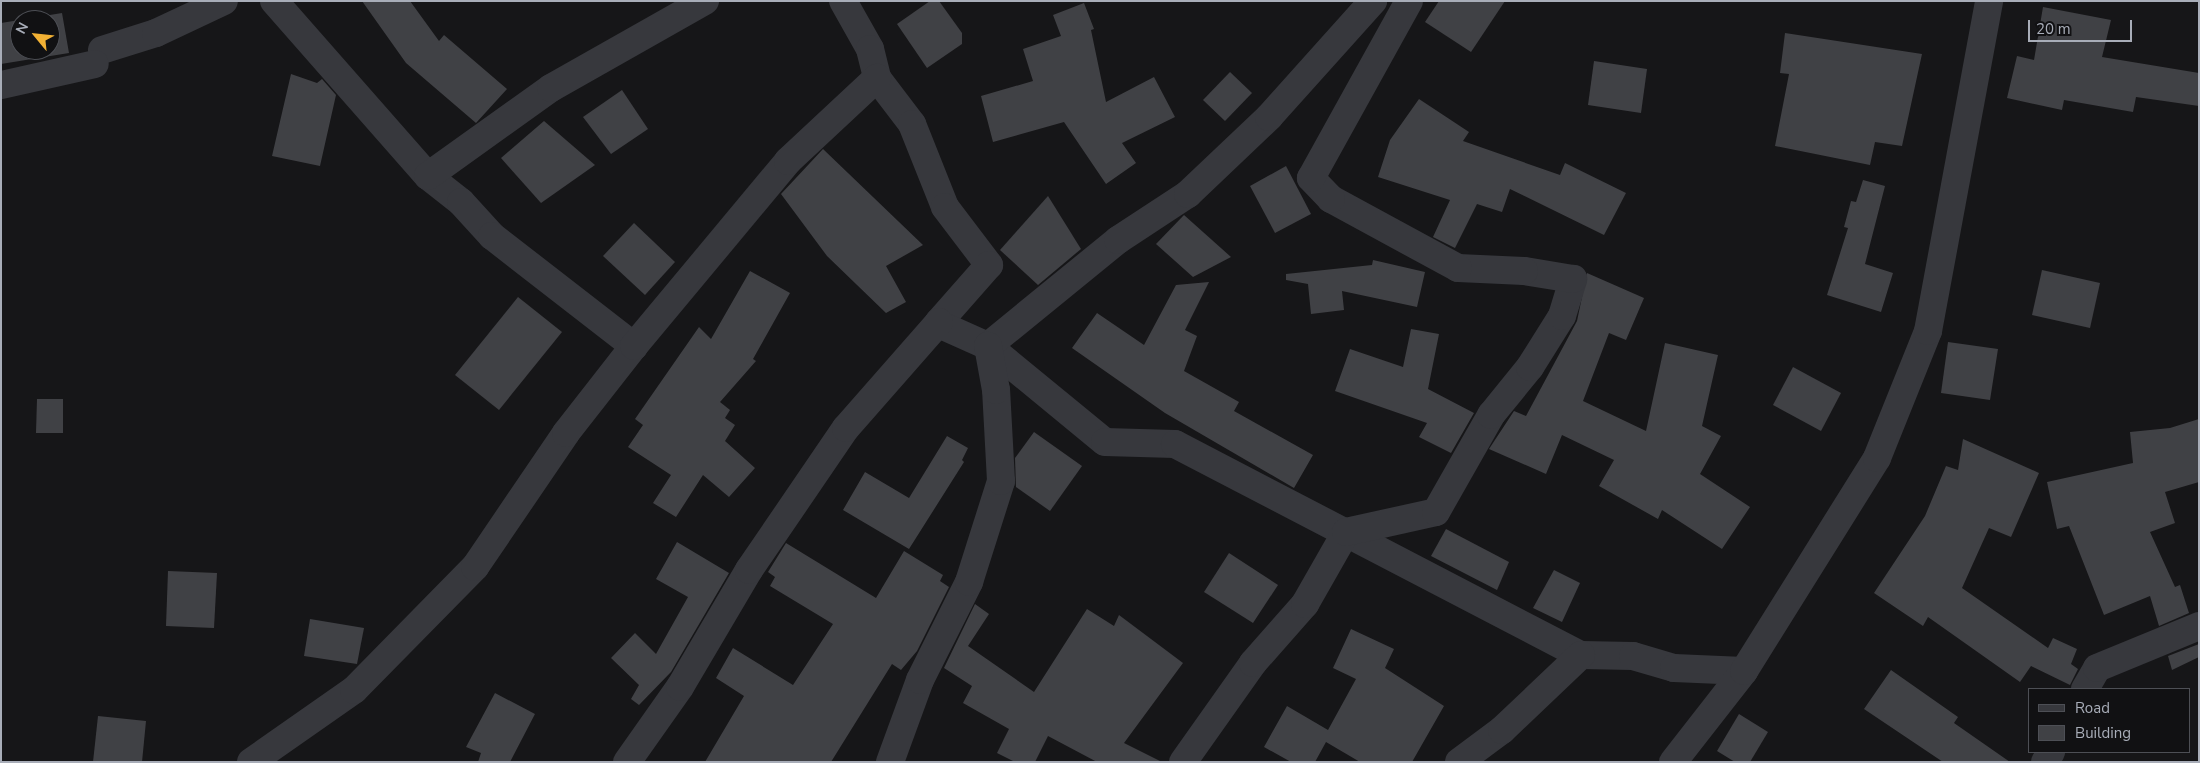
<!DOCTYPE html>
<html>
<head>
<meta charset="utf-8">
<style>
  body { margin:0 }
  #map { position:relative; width:2200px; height:763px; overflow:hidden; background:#161618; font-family:"Nunito Sans",sans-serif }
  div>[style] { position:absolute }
  .building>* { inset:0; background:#404145 }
  .minor>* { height:28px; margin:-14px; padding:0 14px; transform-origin:14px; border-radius:14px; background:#37383d }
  span { translate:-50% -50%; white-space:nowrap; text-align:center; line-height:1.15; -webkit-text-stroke:4.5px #111113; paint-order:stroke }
  .frame { position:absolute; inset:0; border:2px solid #a8adb8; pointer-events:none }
  .legend { position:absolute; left:2028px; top:688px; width:162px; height:65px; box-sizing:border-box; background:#111113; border:1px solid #4d4f55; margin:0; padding:6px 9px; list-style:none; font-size:15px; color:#a8adb8 }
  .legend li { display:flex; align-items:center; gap:10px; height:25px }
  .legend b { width:25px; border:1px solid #4d4f55 }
  .north { position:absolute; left:10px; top:10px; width:50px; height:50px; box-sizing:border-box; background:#111113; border:1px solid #4d4f55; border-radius:50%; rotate:298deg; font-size:14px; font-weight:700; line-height:20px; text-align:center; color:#a8adb8 }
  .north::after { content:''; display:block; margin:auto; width:18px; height:22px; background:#f2b134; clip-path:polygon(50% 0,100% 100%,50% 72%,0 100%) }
  .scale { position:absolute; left:2028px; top:20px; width:104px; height:22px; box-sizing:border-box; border:2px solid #a8adb8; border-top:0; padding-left:6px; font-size:15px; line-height:18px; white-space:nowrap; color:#a8adb8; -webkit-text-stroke:4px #111113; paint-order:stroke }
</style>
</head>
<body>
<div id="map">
  <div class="building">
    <div style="clip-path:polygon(362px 1px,410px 1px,439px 41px,444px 35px,507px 89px,476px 123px,406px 63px)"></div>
    <div style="clip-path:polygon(930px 1px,939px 1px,962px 33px,962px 44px,927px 68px,897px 24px)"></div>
    <div style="clip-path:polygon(1439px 1px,1505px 1px,1471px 52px,1425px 22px)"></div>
    <div style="clip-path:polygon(1084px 3px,1094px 29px,1091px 30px,1106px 102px,1154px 77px,1175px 117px,1122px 143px,1136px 163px,1106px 184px,1064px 122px,993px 142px,981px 96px,1033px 81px,1023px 49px,1061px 36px,1053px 15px)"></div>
    <div style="clip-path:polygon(2043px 7px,2111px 20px,2102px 57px,2199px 73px,2199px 106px,2136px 97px,2133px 112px,2064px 100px,2062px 110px,2007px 98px,2017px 56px,2034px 60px)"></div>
    <div style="clip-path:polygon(evenodd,62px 13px,69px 53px,1px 64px,1px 23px,62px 13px,20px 20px,50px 20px,50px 50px,20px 50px,20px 20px)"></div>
    <div style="clip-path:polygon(1785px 33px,1922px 54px,1902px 146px,1875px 142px,1870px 165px,1775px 146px,1789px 74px,1780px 73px)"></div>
    <div style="clip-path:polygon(1594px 61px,1647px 69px,1641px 113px,1588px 105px)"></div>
    <div style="clip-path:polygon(1230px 72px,1252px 93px,1225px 121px,1203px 100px)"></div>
    <div style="clip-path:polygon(291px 74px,317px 83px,322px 79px,336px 95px,320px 166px,272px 156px)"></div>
    <div style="clip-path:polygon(622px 90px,648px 129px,611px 154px,583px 117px)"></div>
    <div style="clip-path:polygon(1419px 99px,1469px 132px,1463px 141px,1560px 175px,1565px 163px,1626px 193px,1604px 235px,1510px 189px,1502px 212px,1477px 204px,1455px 248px,1433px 237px,1450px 200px,1378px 177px,1390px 140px)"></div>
    <div style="clip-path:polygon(544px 121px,595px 165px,541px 203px,501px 158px)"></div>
    <div style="clip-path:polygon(823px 149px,923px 245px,886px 266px,906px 302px,886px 313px,827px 256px,781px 194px)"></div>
    <div style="clip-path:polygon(1286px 166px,1311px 214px,1275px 233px,1250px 186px)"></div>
    <div style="clip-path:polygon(1863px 180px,1885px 186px,1865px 264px,1893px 273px,1881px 312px,1827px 295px,1848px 228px,1844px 227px,1851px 201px,1856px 202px)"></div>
    <div style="clip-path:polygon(1048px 196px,1081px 249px,1038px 285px,1000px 250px)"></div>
    <div style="clip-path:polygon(1184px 215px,1231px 257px,1193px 277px,1156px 244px)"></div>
    <div style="clip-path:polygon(634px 223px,675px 262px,645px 295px,603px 256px)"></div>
    <div style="clip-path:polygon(1373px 260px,1425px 272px,1417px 307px,1342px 291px,1344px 310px,1311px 314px,1308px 284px,1286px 280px,1286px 274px,1372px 265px)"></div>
    <div style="clip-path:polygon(2042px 270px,2100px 283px,2090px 328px,2032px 315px)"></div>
    <div style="clip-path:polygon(750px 271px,790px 293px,753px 359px,756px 361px,720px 402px,730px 410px,725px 418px,735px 425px,725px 441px,755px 468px,729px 497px,703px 475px,676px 517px,653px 503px,671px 475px,628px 447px,643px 425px,635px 419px,699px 327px,711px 339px)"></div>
    <div style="clip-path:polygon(1587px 273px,1644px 298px,1626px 340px,1609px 333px,1583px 401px,1646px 431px,1665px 343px,1718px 355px,1702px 426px,1721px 436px,1700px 474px,1750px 507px,1722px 549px,1662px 510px,1658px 519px,1599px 486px,1614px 460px,1562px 435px,1546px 474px,1489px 449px,1514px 411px,1526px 416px,1577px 321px)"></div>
    <div style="clip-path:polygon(1209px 282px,1185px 330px,1197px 336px,1184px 371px,1239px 402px,1234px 411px,1313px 455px,1294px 488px,1165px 413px,1072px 348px,1097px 313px,1144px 345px,1176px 285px)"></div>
    <div style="clip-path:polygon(518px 297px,562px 332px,499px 410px,455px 375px)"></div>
    <div style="clip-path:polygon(1411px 329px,1439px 334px,1428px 389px,1474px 413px,1451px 453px,1419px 437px,1427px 423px,1335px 391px,1350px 349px,1403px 367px)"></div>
    <div style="clip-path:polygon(1948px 342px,1998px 349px,1990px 400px,1941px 393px)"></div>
    <div style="clip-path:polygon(1793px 367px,1841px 393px,1821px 431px,1773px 405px)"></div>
    <div style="clip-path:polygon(37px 399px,63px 399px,63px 433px,36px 433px)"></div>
    <div style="clip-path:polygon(2199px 419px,2199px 482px,2165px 492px,2175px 523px,2150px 532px,2175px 587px,2180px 585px,2189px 613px,2159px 626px,2150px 596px,2104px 615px,2069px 526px,2057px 529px,2047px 482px,2133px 463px,2130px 432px,2170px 428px)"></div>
    <div style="clip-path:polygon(1034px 432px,1082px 466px,1050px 511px,1016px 487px,1015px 458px)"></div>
    <div style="clip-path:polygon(947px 436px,968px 448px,962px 460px,964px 462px,909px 549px,843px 510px,865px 472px,909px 498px)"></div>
    <div style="clip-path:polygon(1963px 439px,2039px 473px,2011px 537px,1989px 528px,1962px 588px,2048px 648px,2053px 638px,2077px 649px,2071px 664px,2078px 669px,2070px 685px,2031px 666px,2020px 682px,1928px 617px,1923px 626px,1874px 593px,1925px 516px,1946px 466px,1958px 470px)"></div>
    <div style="clip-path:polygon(1446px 529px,1509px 562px,1497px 590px,1431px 556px)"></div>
    <div style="clip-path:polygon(677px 542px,729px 573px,671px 672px,639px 705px,631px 699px,639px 685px,611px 658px,635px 633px,656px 654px,688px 597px,656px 579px)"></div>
    <div style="clip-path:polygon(786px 543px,876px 598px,904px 551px,943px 575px,940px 581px,949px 587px,917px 651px,901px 670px,892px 664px,831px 762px,705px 762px,744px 696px,716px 678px,733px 648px,793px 685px,833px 624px,770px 586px,775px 577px,768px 572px)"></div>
    <div style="clip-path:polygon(1229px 553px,1278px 585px,1253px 623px,1204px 592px)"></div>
    <div style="clip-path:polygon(1554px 570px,1580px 583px,1562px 622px,1533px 608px)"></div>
    <div style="clip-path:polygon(168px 571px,217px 573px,214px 628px,166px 626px)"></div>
    <div style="clip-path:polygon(975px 604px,989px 614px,968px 646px,1034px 692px,1087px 609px,1114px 626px,1119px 615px,1183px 663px,1124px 743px,1162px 762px,1097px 762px,1048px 736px,1035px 762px,1015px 762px,997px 753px,1009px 729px,963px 703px,972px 686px,944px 668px)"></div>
    <div style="clip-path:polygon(310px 619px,364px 628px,357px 664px,304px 656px)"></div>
    <div style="clip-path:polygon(1351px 629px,1394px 649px,1385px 668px,1444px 706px,1412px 762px,1360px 762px,1326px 742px,1315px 762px,1291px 762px,1264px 747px,1287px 706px,1328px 730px,1356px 679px,1333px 668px)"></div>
    <div style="clip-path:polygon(2199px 644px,2199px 657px,2172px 670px,2168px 656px)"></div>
    <div style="clip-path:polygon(1891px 670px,1958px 717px,1954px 723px,2010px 762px,1943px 762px,1864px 709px)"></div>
    <div style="clip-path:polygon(495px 693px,535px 714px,510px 762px,478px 762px,481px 753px,466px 747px)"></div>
    <div style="clip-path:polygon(1739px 714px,1768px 732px,1750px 762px,1735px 762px,1717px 751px)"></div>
    <div style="clip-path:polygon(98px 716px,146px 721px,142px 762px,93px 762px)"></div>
  </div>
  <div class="minor">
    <div style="left:274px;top:1px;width:233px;rotate:48.7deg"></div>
    <div style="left:428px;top:176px;width:42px;rotate:38.2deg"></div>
    <div style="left:461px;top:202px;width:46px;rotate:47.6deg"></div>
    <div style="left:492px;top:236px;width:180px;rotate:37.8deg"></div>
    <div style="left:843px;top:1px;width:55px;rotate:60.6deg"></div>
    <div style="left:870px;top:49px;width:30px;rotate:76deg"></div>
    <div style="left:877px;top:78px;width:58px;rotate:52.7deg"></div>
    <div style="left:912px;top:124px;width:89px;rotate:68.3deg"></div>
    <div style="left:945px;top:207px;width:73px;rotate:52.8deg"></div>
    <div style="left:989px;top:265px;width:76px;rotate:131.3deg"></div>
    <div style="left:939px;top:322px;width:6px;rotate:45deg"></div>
    <div style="left:943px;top:326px;width:49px;rotate:24deg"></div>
    <div style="left:988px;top:346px;width:151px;rotate:39.4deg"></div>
    <div style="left:1105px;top:442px;width:70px;rotate:1.6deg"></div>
    <div style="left:1175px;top:444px;width:458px;rotate:27.5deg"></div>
    <div style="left:1581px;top:655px;width:52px;rotate:1.1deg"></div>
    <div style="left:1633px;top:656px;width:43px;rotate:16.3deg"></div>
    <div style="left:1674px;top:668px;width:70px;rotate:2.5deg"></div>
    <div style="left:102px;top:50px;width:57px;rotate:-17.5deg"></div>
    <div style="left:156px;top:33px;width:75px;rotate:-25.2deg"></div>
    <div style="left:1px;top:85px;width:96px;rotate:-12.6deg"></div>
    <div style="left:428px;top:176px;width:151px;rotate:-35.6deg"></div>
    <div style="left:551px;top:88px;width:177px;rotate:-29.5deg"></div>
    <div style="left:988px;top:346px;width:168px;rotate:-39.2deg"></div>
    <div style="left:1118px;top:240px;width:84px;rotate:-33.3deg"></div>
    <div style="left:1188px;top:194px;width:112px;rotate:-43.5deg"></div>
    <div style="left:1269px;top:117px;width:156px;rotate:-48.1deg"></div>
    <div style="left:2085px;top:689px;width:24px;rotate:-60deg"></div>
    <div style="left:2097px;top:668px;width:110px;rotate:-22.4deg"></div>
    <div style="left:251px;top:762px;width:126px;rotate:-35deg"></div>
    <div style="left:354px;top:690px;width:173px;rotate:-45.5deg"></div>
    <div style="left:475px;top:567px;width:162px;rotate:-55.8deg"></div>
    <div style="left:566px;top:433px;width:110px;rotate:-52deg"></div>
    <div style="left:634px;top:346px;width:241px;rotate:-50.2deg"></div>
    <div style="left:788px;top:161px;width:122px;rotate:-43deg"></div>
    <div style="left:627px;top:762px;width:92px;rotate:-54.8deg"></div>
    <div style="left:680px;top:687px;width:136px;rotate:-59.5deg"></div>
    <div style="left:749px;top:570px;width:172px;rotate:-55.7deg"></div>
    <div style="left:846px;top:428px;width:141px;rotate:-48.7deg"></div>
    <div style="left:890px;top:762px;width:87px;rotate:-69.9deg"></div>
    <div style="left:920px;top:680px;width:110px;rotate:-63.4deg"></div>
    <div style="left:969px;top:582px;width:106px;rotate:-72.4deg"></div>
    <div style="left:1001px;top:481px;width:91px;rotate:-93.1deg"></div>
    <div style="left:996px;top:390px;width:45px;rotate:-100.3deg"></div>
    <div style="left:1183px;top:762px;width:121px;rotate:-54.7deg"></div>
    <div style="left:1253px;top:663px;width:79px;rotate:-48.6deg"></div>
    <div style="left:1305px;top:604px;width:83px;rotate:-60.3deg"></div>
    <div style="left:1346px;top:532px;width:92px;rotate:-12.5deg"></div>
    <div style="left:1436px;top:512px;width:112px;rotate:-60.4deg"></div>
    <div style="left:1491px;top:415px;width:62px;rotate:-50.9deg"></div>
    <div style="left:1530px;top:367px;width:60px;rotate:-57.9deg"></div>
    <div style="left:1562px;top:316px;width:39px;rotate:-73deg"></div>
    <div style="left:1573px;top:279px;width:50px;rotate:-170.7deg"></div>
    <div style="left:1524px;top:271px;width:66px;rotate:-177.4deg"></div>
    <div style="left:1458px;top:268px;width:145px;rotate:-151.5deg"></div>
    <div style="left:1331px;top:199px;width:29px;rotate:-134deg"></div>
    <div style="left:1311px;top:178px;width:202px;rotate:-61deg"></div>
    <div style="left:1459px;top:762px;width:54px;rotate:-36.7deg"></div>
    <div style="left:1502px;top:730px;width:109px;rotate:-43.5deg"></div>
    <div style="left:1673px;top:762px;width:115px;rotate:-52deg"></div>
    <div style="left:1744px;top:671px;width:251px;rotate:-58deg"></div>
    <div style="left:1877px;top:458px;width:137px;rotate:-68.1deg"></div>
    <div style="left:1928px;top:331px;width:336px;rotate:-79.5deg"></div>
    <div style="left:2045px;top:762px;width:12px;rotate:-59deg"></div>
  </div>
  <div class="frame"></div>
  <ul class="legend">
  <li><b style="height:6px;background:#37383d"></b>Road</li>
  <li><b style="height:14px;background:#404145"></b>Building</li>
  </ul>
  <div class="north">N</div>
  <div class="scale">20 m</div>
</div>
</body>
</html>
